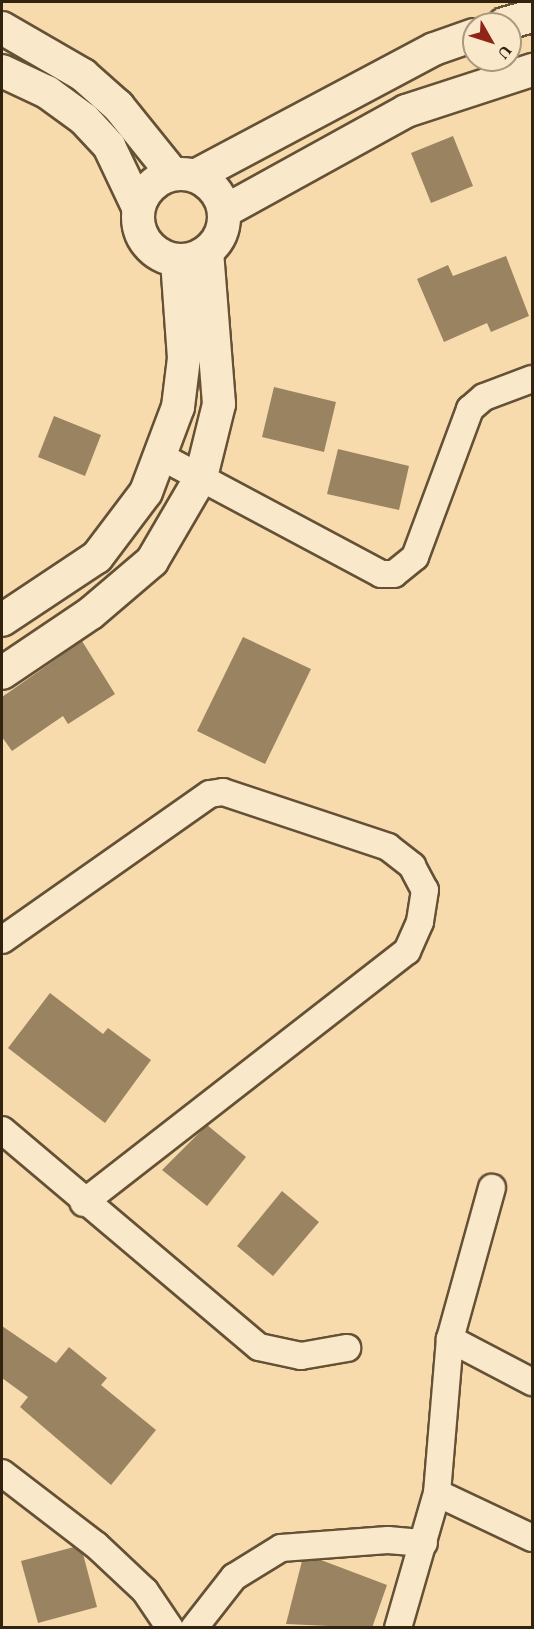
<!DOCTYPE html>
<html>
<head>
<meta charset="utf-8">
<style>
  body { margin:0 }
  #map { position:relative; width:534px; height:1629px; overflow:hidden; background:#f8dbad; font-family:"EB Garamond",serif }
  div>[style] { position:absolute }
  .building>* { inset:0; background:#998361 }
  .roads { filter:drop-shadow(2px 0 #645136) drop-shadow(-2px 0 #645136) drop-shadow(0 2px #645136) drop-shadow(0 -2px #645136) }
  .minor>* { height:26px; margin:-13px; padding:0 13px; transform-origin:13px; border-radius:13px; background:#fae8ca }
  .tertiary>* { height:32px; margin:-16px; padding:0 16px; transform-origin:16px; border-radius:16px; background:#fae8ca }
  .tertiary>.ring { margin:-16px; padding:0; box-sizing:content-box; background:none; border:32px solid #fae8ca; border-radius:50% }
  span { translate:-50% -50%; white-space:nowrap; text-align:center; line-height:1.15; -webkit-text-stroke:5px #fae8ca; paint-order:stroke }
  .frame { position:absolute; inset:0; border:3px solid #32230e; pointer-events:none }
  .north { position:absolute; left:462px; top:12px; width:60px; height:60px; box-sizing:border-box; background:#fae8ca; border:2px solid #aa997f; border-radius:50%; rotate:129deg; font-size:16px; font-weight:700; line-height:24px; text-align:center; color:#32230e }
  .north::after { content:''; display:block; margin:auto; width:21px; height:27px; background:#8f2418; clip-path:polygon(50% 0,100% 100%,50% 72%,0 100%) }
</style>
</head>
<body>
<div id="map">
  <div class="building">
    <div style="clip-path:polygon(453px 136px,473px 186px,431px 203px,411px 153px)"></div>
    <div style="clip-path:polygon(506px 256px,529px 316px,491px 332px,487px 323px,444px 342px,417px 279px,448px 265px,453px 276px)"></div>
    <div style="clip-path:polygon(274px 387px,336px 402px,324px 452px,262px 437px)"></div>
    <div style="clip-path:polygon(54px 416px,101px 435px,85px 476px,38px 457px)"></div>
    <div style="clip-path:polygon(338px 449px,409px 466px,399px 510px,327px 494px)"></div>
    <div style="clip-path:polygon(243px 637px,311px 669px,265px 764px,197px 731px)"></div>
    <div style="clip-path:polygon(82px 641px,115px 694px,68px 724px,63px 716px,12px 751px,2px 737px,2px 697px)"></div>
    <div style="clip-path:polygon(50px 993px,103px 1034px,108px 1028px,151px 1060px,105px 1123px,8px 1048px)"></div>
    <div style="clip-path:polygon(207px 1125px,246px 1157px,207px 1206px,162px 1170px)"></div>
    <div style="clip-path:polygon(282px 1191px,319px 1222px,273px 1276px,237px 1246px)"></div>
    <div style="clip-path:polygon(2px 1326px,56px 1363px,69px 1347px,107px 1378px,101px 1385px,156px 1430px,111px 1485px,20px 1407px,28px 1397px,2px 1378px)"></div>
    <div style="clip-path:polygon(74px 1547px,83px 1554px,97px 1607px,38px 1623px,21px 1561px)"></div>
    <div style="clip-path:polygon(321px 1560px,387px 1585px,372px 1628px,286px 1624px,302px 1561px)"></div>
  </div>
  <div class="roads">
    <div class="minor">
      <div style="left:162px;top:457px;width:248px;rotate:28.1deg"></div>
      <div style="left:381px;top:574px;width:13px"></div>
      <div style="left:394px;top:574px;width:27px;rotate:-39deg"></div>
      <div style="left:415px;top:557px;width:158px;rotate:-69.6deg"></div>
      <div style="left:470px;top:409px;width:18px;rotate:-41deg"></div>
      <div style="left:484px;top:397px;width:51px;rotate:-20.6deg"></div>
      <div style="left:2px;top:940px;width:254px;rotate:-35.1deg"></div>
      <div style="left:210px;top:794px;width:13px;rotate:-9deg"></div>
      <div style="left:223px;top:792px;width:174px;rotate:18.4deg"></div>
      <div style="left:388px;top:847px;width:31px;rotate:38deg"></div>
      <div style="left:412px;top:866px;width:27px;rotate:62deg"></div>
      <div style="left:425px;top:890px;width:32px;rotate:99deg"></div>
      <div style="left:420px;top:922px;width:32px;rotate:114deg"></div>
      <div style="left:407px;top:951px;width:410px;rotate:142.1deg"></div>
      <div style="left:2px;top:1130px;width:336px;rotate:40.2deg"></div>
      <div style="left:259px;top:1347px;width:43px;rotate:12.1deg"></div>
      <div style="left:301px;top:1356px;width:47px;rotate:-9.9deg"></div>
      <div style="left:450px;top:1339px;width:93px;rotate:27.7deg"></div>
      <div style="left:2px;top:1473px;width:118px;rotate:37.5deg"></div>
      <div style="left:96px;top:1545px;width:67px;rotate:43.2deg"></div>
      <div style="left:145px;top:1591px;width:45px;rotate:56deg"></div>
      <div style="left:437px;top:1493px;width:105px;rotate:25.3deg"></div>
      <div style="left:194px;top:1628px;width:65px;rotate:-51.9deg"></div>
      <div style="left:234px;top:1577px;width:55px;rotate:-31.7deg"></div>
      <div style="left:281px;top:1548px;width:107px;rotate:-4.3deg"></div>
      <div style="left:388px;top:1540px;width:36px;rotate:5deg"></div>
      <div style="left:398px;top:1628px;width:141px;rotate:-73.9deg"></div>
      <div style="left:437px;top:1493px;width:155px;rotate:-85.2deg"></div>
      <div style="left:450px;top:1339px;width:157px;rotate:-74.5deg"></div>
    </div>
    <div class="tertiary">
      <div style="left:504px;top:24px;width:29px;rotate:-16deg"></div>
      <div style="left:2px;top:28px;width:94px;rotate:30.1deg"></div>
      <div style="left:83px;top:75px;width:47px;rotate:41.5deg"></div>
      <div style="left:118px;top:106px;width:86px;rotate:51.1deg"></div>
      <div style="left:2px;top:71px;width:50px;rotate:25deg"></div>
      <div style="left:47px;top:92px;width:46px;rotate:36.1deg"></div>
      <div style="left:84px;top:119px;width:37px;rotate:47deg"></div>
      <div style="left:109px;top:146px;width:68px;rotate:64.6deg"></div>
      <div class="ring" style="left:138px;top:174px;width:54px;height:54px"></div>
      <div style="left:197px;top:175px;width:268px;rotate:-28deg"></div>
      <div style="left:434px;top:49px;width:42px;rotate:-19.3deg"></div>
      <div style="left:225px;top:211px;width:207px;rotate:-28.9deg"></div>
      <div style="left:406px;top:111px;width:133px;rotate:-18deg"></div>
      <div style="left:2px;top:620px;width:114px;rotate:-33.6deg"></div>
      <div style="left:97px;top:557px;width:81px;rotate:-53deg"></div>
      <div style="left:146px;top:492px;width:91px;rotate:-69.4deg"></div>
      <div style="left:178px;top:407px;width:49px;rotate:-83deg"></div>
      <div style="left:184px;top:358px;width:97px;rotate:-94.1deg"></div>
      <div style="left:2px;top:673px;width:107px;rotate:-34deg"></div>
      <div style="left:91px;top:613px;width:80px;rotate:-40.4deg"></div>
      <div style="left:152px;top:561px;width:97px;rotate:-59.7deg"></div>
      <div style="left:201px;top:477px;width:75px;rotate:-76.1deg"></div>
      <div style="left:219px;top:404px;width:151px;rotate:-94.5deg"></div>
    </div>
  </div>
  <div class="frame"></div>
  <div class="north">U</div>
</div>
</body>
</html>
